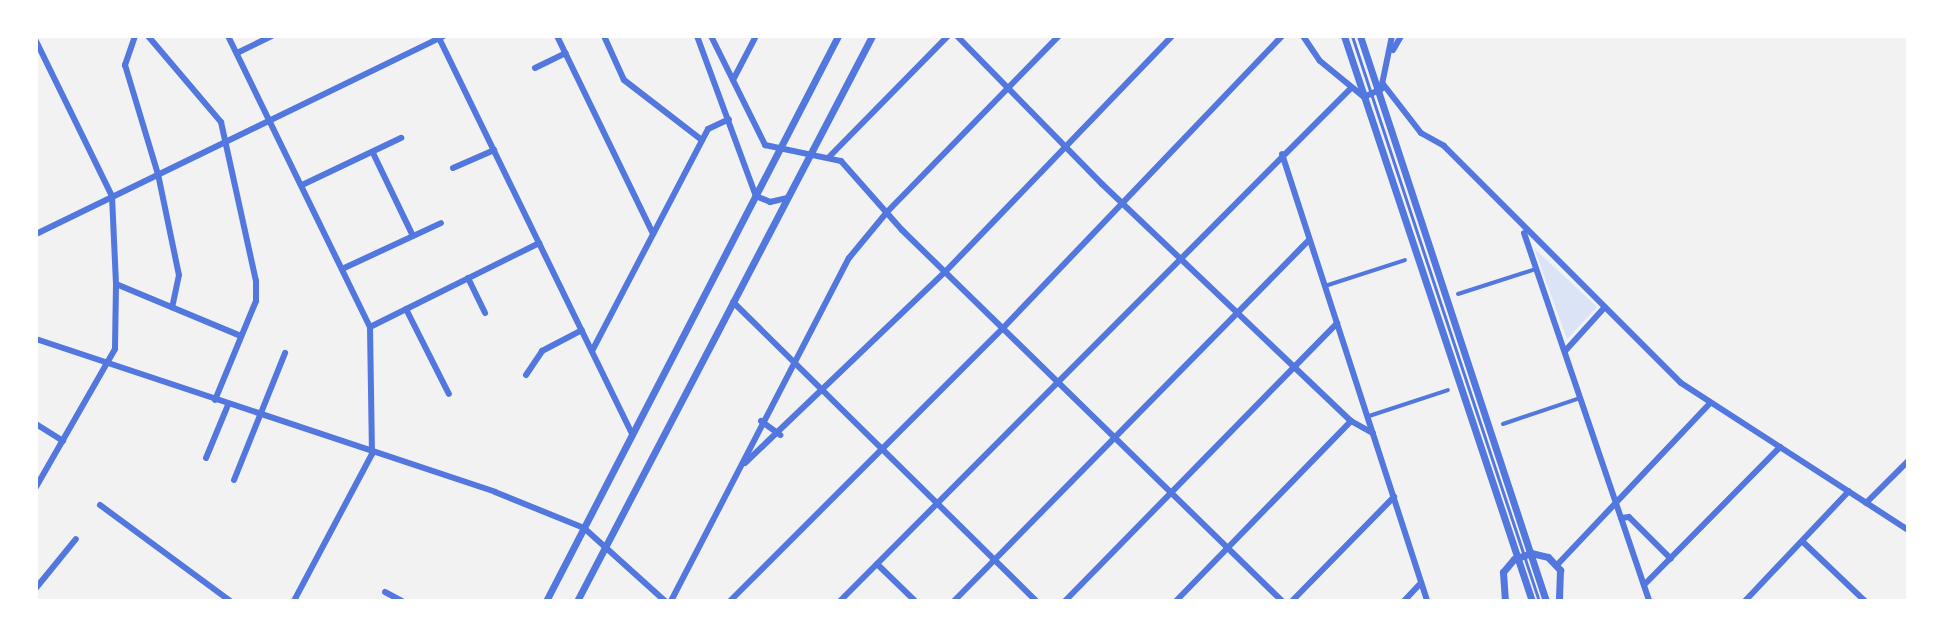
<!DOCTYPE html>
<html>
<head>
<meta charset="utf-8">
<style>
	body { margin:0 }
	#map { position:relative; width:1944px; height:637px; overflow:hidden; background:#f2f2f2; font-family:Roboto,sans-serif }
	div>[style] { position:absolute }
	.green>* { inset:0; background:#dbe4f7 }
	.service>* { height:3px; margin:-1.5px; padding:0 1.5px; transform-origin:1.5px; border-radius:1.5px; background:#5277de }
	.pedestrian>* { height:4px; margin:-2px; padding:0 2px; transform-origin:2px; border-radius:2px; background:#5277de }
	.minor>* { height:6px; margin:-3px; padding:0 3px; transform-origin:3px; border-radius:3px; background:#5277de }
	.tertiary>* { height:7px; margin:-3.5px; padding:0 3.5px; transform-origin:3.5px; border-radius:3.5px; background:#5277de }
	span { translate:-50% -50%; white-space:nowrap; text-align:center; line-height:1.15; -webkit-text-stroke:6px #fff; paint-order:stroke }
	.frame { position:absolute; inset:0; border:38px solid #fff; pointer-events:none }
</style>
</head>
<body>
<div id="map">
	<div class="green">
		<i style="clip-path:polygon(1534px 248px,1597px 307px,1567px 339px)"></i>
	</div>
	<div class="service">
		<i style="left:1352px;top:36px;width:595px;rotate:71.69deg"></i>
	</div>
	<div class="pedestrian">
		<i style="left:1325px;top:286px;width:84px;rotate:-18deg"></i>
		<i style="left:1458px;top:294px;width:82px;rotate:-17.8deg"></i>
		<i style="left:1369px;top:416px;width:83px;rotate:-18.2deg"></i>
		<i style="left:1503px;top:424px;width:81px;rotate:-18.7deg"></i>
	</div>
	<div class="minor">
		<i style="left:135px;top:36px;width:31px;rotate:109deg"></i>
		<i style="left:125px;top:65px;width:114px;rotate:73.2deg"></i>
		<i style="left:158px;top:174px;width:103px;rotate:78.3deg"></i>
		<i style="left:179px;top:275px;width:33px;rotate:102deg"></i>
		<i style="left:148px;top:36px;width:113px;rotate:49.7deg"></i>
		<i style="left:221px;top:122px;width:163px;rotate:77.6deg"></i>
		<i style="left:256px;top:281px;width:20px;rotate:90deg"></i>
		<i style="left:256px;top:301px;width:107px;rotate:112.5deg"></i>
		<i style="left:228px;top:36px;width:324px;rotate:64deg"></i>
		<i style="left:370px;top:327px;width:127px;rotate:89.1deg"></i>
		<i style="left:372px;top:454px;width:166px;rotate:118deg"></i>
		<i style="left:438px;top:36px;width:442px;rotate:64deg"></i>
		<i style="left:557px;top:36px;width:220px;rotate:64.1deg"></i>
		<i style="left:604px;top:36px;width:48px;rotate:65.6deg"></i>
		<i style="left:624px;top:80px;width:98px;rotate:37.6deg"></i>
		<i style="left:697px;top:36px;width:171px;rotate:69.8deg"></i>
		<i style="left:756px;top:196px;width:15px;rotate:23deg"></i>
		<i style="left:770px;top:202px;width:17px;rotate:-13deg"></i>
		<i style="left:711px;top:36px;width:122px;rotate:63.6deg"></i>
		<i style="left:765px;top:145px;width:78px;rotate:11.9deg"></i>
		<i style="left:841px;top:161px;width:92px;rotate:48.5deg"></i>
		<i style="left:902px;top:230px;width:531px;rotate:44.31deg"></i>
		<i style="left:957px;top:36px;width:207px;rotate:45.6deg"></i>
		<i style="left:1102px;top:184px;width:344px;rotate:43.6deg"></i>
		<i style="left:1351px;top:421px;width:25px;rotate:29deg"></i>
		<i style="left:1303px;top:36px;width:30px;rotate:56deg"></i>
		<i style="left:1320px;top:61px;width:57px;rotate:39.3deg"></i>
		<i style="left:1364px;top:97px;width:19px;rotate:-25deg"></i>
		<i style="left:1381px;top:89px;width:54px;rotate:-78.3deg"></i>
		<i style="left:36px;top:41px;width:173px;rotate:63.9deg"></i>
		<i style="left:112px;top:196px;width:88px;rotate:87.4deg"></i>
		<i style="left:116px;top:284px;width:65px;rotate:90.9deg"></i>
		<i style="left:115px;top:349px;width:159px;rotate:119.8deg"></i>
		<i style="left:1393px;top:50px;width:16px;rotate:-60deg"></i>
		<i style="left:237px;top:53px;width:39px;rotate:-26deg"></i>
		<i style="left:535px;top:68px;width:34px;rotate:-26deg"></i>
		<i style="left:733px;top:80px;width:50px;rotate:-62.4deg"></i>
		<i style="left:1383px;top:84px;width:62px;rotate:52.2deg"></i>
		<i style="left:1421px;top:133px;width:26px;rotate:29deg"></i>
		<i style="left:1444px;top:146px;width:335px;rotate:45deg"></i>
		<i style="left:1681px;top:383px;width:270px;rotate:32.9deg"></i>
		<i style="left:373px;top:153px;width:92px;rotate:64.3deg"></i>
		<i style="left:1282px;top:154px;width:470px;rotate:72deg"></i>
		<i style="left:830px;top:156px;width:168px;rotate:-45.5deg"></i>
		<i style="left:453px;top:168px;width:45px;rotate:-23.7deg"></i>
		<i style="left:302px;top:185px;width:110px;rotate:-25.4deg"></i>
		<i style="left:1524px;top:233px;width:389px;rotate:71.2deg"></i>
		<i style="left:36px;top:234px;width:453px;rotate:-25.9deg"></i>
		<i style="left:342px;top:269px;width:109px;rotate:-24.9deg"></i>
		<i style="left:468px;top:278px;width:39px;rotate:64deg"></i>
		<i style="left:116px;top:284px;width:135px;rotate:22.6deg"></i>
		<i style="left:733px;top:302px;width:426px;rotate:44.6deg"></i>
		<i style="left:406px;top:309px;width:95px;rotate:63.2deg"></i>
		<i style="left:370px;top:327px;width:189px;rotate:-26.4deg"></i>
		<i style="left:36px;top:339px;width:484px;rotate:18.4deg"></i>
		<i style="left:495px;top:492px;width:96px;rotate:22deg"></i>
		<i style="left:584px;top:528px;width:109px;rotate:42deg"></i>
		<i style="left:1566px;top:350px;width:57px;rotate:-47.9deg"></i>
		<i style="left:592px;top:351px;width:250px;rotate:-62.4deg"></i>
		<i style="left:708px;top:129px;width:23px;rotate:-25deg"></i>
		<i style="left:526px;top:375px;width:29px;rotate:-56deg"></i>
		<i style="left:542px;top:351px;width:45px;rotate:-27.7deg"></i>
		<i style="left:761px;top:421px;width:24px;rotate:36deg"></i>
		<i style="left:36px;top:424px;width:32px;rotate:32deg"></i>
		<i style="left:206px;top:458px;width:57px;rotate:-67.5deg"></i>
		<i style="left:745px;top:463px;width:277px;rotate:-43.7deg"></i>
		<i style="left:945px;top:272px;width:327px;rotate:-46.1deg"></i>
		<i style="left:234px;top:480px;width:137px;rotate:-68.1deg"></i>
		<i style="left:1866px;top:503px;width:59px;rotate:-45deg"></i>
		<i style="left:100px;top:505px;width:162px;rotate:36.4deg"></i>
		<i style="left:1621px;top:518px;width:8px;rotate:-7deg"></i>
		<i style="left:1629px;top:517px;width:59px;rotate:45deg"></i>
		<i style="left:1803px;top:542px;width:86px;rotate:43.6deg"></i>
		<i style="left:877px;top:564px;width:53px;rotate:44.2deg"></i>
		<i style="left:1557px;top:565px;width:223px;rotate:-46.6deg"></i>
		<i style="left:1644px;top:585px;width:194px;rotate:-45.4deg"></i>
		<i style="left:36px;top:588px;width:63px;rotate:-50.8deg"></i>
		<i style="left:385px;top:592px;width:19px;rotate:28deg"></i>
		<i style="left:671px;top:601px;width:386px;rotate:-62.6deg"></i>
		<i style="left:849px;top:258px;width:60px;rotate:-50.4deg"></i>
		<i style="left:887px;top:212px;width:246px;rotate:-45.7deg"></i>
		<i style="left:730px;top:601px;width:386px;rotate:-45deg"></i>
		<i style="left:1003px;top:328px;width:404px;rotate:-46.3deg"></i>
		<i style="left:840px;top:601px;width:723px;rotate:-45.11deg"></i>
		<i style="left:954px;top:601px;width:506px;rotate:-45.48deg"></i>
		<i style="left:1065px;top:601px;width:389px;rotate:-45.6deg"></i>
		<i style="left:1176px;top:601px;width:251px;rotate:-45.8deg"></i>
		<i style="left:1292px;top:601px;width:146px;rotate:-45.6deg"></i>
		<i style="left:1404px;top:601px;width:25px;rotate:-47deg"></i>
		<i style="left:1745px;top:601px;width:151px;rotate:-46.6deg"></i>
	</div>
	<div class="tertiary">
		<i style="left:1344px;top:36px;width:595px;rotate:71.6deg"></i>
		<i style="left:1360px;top:36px;width:595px;rotate:71.78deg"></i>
		<i style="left:546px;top:601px;width:636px;rotate:-62.67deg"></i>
		<i style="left:577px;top:601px;width:637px;rotate:-62.43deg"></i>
		<i style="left:1505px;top:601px;width:29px;rotate:-94deg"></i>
		<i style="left:1503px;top:572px;width:17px;rotate:-50deg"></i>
		<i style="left:1514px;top:559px;width:18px;rotate:-19deg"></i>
		<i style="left:1531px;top:553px;width:17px;rotate:13deg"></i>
		<i style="left:1548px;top:557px;width:18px;rotate:47deg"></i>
		<i style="left:1560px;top:570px;width:31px;rotate:92deg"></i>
	</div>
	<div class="frame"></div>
</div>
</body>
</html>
